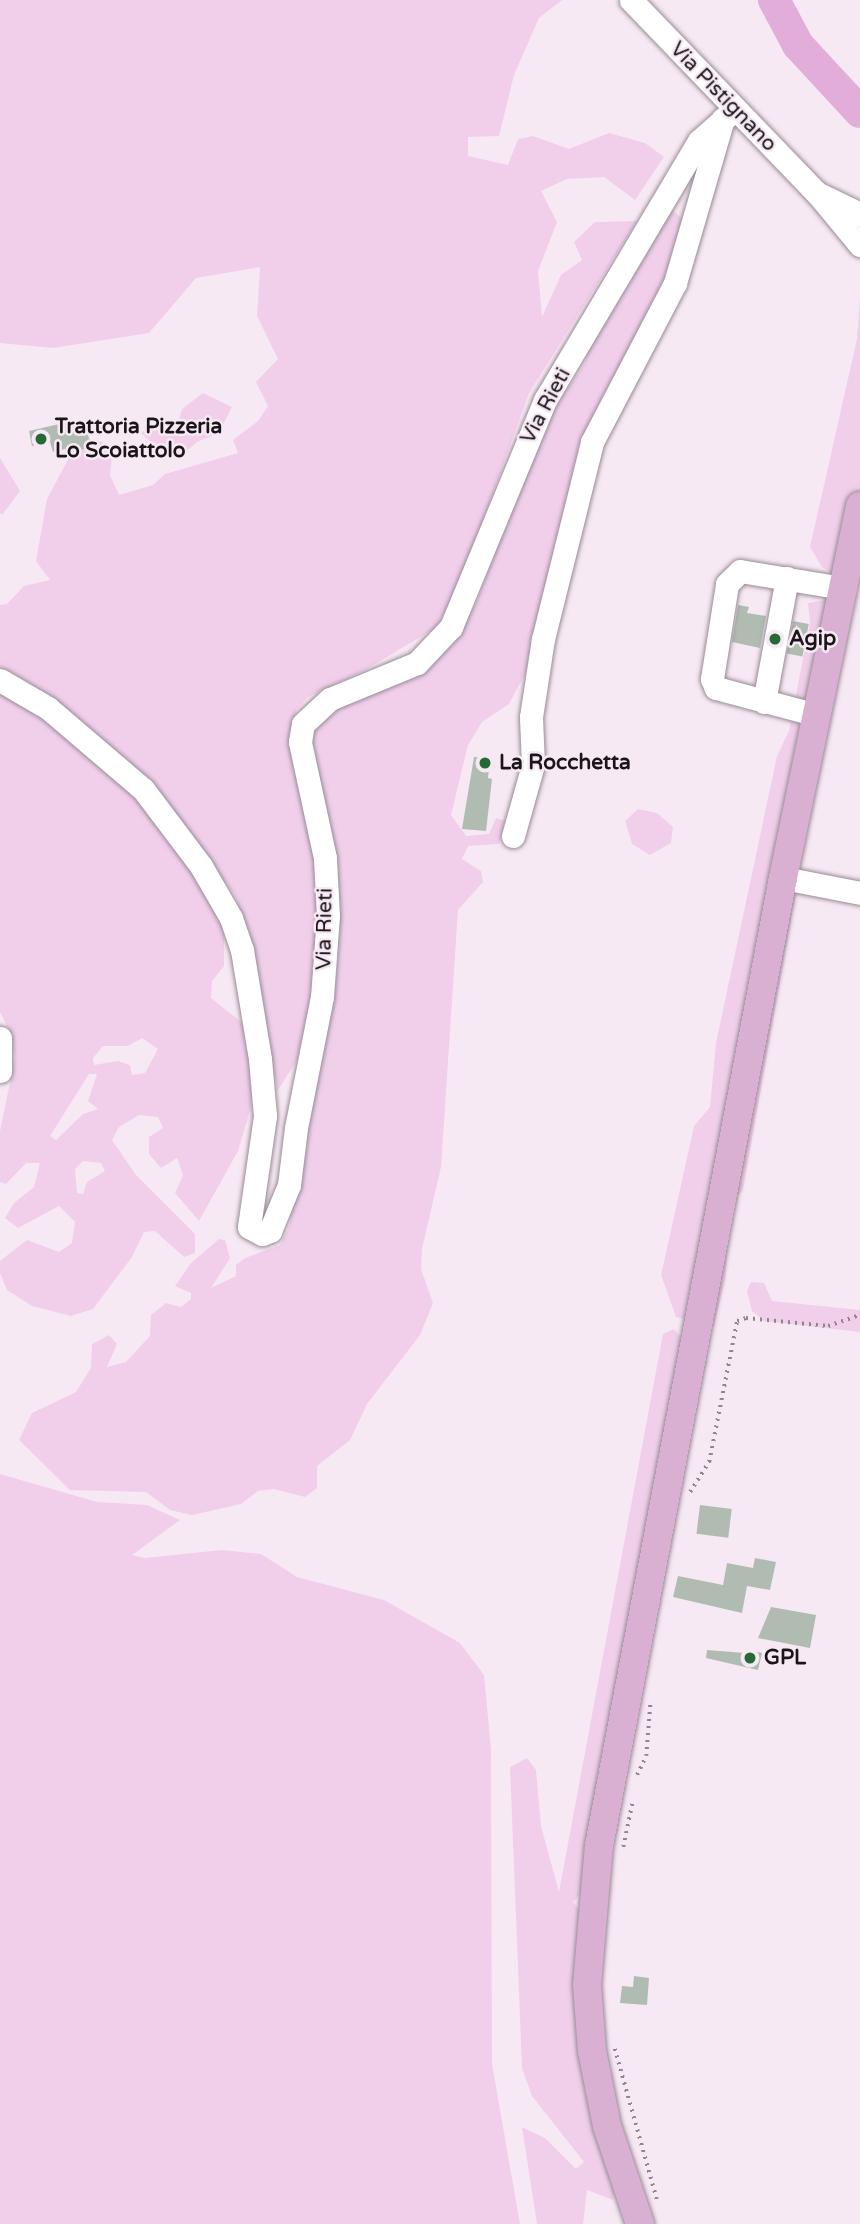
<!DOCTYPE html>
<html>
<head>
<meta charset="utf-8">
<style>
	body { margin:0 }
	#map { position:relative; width:860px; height:2224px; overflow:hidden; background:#f7e9f4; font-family:"Varela Round",sans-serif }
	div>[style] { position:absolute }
	.green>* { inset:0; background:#f1cfeb }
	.river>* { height:32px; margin:-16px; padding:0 16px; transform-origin:16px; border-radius:16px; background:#e2add8 }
	.building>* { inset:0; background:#b0bcb1; transform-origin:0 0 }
	.path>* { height:3.5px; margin-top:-1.75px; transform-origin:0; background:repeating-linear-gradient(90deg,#90868e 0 2px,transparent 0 7px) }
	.roads { filter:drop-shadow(0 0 2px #988b96) drop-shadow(0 0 2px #988b96) }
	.minor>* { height:23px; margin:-11.5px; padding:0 11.5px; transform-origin:11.5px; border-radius:11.5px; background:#fff }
	.major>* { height:28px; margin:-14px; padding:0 14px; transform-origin:14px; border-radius:14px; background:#d9b0d2 }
	.dots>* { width:19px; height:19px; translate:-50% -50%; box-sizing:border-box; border:4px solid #f7e9f4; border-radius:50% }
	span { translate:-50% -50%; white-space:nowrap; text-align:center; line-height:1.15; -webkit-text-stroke:5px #f7e9f4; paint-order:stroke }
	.street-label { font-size:21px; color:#1a1519 }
	.poi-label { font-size:21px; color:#1a1519; font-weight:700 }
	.left { translate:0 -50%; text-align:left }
</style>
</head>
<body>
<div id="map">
	<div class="green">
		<i style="clip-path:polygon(0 0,562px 0,539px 18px,514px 75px,499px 136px,468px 137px,468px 156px,508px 165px,518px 139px,533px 136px,569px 149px,609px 133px,645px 143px,664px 157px,635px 200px,604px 177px,567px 179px,541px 191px,557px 222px,538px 271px,542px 317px,561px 275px,582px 260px,574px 242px,595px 222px,637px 221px,529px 393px,464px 573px,437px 627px,367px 669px,308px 697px,297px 709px,291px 730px,317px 871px,317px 955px,306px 1033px,296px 1062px,278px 1090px,246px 958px,244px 921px,235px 895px,128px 760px,0 672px,0 605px,7px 604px,24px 586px,50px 580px,36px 561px,47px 499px,72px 452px,97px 440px,113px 447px,110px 475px,119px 495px,153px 485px,165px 474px,238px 453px,233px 440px,258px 421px,268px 406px,256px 382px,278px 359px,257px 316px,260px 267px,196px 278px,149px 333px,53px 348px,0 343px)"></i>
		<i style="clip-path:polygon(672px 210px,685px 221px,666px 283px,631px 358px,525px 674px,509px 704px,482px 722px,468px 745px,451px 815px,466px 836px,489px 834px,496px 818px,505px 821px,499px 844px,468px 846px,462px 859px,481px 871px,483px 882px,458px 910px,441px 1167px,422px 1249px,421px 1269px,433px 1303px,420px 1335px,367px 1404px,350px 1440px,317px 1466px,317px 1488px,305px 1497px,274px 1489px,258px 1491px,241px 1504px,192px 1515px,170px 1510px,146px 1492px,70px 1490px,19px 1440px,32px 1413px,76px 1392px,91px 1368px,92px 1344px,109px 1335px,117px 1344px,107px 1367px,126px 1362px,150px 1336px,151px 1315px,166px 1303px,181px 1307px,191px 1299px,191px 1293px,175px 1286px,191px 1263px,219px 1239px,225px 1240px,230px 1258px,211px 1288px,236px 1276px,236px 1265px,245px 1258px,280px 1245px,289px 1227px,303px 1127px,337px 973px,334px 894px,310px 742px,313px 722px,456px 634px,476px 604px,537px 435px,585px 363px,592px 336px,652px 230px)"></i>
		<i style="clip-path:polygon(860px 297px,860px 569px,853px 584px,822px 567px,810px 547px,857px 339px)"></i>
		<i style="clip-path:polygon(203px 393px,232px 407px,219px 433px,197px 442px,178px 458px,165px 456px,141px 433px,159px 420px,179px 420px,182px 409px)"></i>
		<i style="clip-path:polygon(0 458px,20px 491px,2px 515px,0 513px)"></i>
		<i style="clip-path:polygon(827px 600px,851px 620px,805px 842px,743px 1190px,728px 1207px,726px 1277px,714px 1326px,676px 1317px,661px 1275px,694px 1126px,710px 1107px,716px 1043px,777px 756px,789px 731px,810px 623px,808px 603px)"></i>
		<i style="clip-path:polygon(evenodd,0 686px,24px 699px,145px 805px,177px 846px,224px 928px,224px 966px,212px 981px,211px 998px,245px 1025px,251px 1074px,251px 1107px,238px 1151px,199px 1221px,175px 1193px,183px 1175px,177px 1158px,161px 1168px,149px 1154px,149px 1137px,163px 1128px,158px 1117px,139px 1115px,119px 1127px,112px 1140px,136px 1175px,195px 1234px,195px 1253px,184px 1257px,155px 1231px,144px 1232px,132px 1257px,93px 1309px,71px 1316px,32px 1306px,7px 1290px,0 1273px,0 1261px,27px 1240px,59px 1252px,72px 1243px,75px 1222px,59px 1206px,18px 1228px,5px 1218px,14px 1203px,34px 1187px,40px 1163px,26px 1163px,6px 1184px,0 1182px,0 1131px,15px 1058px,12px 1035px,0 1012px,0 686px,142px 1038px,158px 1049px,145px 1073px,132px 1075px,130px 1065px,118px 1061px,94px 1065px,93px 1058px,103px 1046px,128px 1046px,142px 1038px,0 686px,89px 1074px,97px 1074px,88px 1101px,98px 1109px,83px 1114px,56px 1140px,50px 1136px,89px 1074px,0 686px,83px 1161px,101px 1163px,105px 1171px,87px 1182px,83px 1194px,77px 1193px,75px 1169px,83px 1161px)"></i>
		<i style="clip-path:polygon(638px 809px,657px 813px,673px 827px,671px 843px,650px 855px,632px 844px,625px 821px)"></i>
		<i style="clip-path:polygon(751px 1282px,764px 1283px,772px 1301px,860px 1310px,860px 1332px,764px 1321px,752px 1311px,747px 1291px)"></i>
		<i style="clip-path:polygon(674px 1329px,682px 1338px,585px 1889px,573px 1902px,584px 1916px,616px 2182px,613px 2200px,587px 2190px,583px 2224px,537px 2224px,522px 2127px,545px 2138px,576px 2169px,584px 2162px,532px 2096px,522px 2068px,510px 1767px,527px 1758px,536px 1770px,541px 1826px,559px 1892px,663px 1334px)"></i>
		<i style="clip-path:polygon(0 1474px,97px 1502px,147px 1505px,180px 1520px,132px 1555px,145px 1558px,222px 1550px,261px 1554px,297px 1577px,384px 1600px,460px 1643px,484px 1675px,491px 1749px,492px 2064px,520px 2224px,0 2224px)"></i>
	</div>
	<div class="river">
		<i style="left:774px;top:0;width:51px;rotate:61.9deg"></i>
		<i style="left:798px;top:45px;width:91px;rotate:47.2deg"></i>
	</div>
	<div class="building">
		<i style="clip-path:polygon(81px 419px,93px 447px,66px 453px,65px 449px,53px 452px,50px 442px,32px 446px,29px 431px)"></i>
		<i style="clip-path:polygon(738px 605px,749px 607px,747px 613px,766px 616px,760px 648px,732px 642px)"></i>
		<i style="left:793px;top:621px;width:16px;height:33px;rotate:11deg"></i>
		<i style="clip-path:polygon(474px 757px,490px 758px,488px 778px,492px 779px,486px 831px,462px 829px)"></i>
		<i style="left:700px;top:1505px;width:32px;height:29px;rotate:7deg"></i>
		<i style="clip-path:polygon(755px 1558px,776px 1562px,770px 1590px,747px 1586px,742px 1613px,673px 1597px,678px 1576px,723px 1585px,727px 1563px,753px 1568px)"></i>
		<i style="clip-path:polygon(771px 1607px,816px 1615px,810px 1648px,758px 1638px)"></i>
		<i style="clip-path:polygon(746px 1649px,762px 1653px,758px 1670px,706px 1658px,707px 1650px,745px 1653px)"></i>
		<i style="clip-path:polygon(634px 1976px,649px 1978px,647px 2005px,620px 2003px,622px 1986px,633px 1987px)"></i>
	</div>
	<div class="path">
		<i style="left:690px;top:1492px;width:36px;rotate:-58deg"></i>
		<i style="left:709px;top:1462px;width:144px;rotate:-78.8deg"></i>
		<i style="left:737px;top:1321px;width:9px;rotate:-18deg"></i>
		<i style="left:746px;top:1318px;width:82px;rotate:5.6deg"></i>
		<i style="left:828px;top:1326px;width:34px;rotate:-19deg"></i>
		<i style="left:637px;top:1775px;width:21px;rotate:-65deg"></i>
		<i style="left:646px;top:1756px;width:51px;rotate:-85.5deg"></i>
		<i style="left:623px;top:1847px;width:44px;rotate:-78.2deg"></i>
		<i style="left:615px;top:2049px;width:156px;rotate:74.4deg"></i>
	</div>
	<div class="roads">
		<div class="minor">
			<i style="left:631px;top:0;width:267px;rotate:46.1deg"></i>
			<i style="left:816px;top:192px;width:69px;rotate:50.3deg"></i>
			<i style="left:819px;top:194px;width:46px;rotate:26deg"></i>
			<i style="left:0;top:680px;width:56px;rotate:30.3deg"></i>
			<i style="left:48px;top:708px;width:125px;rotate:40.5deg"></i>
			<i style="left:143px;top:789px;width:96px;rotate:53deg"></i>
			<i style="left:201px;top:866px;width:60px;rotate:60deg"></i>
			<i style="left:231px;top:918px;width:34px;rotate:71deg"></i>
			<i style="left:242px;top:950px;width:110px;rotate:80.6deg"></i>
			<i style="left:260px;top:1059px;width:57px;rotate:85deg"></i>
			<i style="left:265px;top:1116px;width:112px;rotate:98.2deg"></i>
			<i style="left:249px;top:1227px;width:15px;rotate:28deg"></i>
			<i style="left:262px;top:1234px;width:9px;rotate:-21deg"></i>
			<i style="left:270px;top:1231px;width:50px;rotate:-67.6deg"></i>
			<i style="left:289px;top:1185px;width:57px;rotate:-83deg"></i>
			<i style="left:296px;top:1128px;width:134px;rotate:-78.8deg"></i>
			<i style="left:322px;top:997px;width:81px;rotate:-85.8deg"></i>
			<i style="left:328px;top:916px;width:58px;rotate:-93deg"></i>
			<i style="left:325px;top:858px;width:119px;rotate:-102.2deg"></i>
			<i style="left:300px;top:742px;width:18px;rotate:-81deg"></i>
			<i style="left:303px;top:724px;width:37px;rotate:-43deg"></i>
			<i style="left:330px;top:699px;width:94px;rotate:-22.5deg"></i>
			<i style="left:417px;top:663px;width:50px;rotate:-46.6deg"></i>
			<i style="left:451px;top:627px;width:246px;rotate:-67.5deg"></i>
			<i style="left:545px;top:400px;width:301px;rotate:-59.3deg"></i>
			<i style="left:699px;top:141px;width:47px;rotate:-41.5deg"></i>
			<i style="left:764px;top:702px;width:126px;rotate:-79.5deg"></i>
			<i style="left:817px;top:715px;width:105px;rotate:-165deg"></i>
			<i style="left:716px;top:688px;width:10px;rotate:-114deg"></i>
			<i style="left:712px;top:679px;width:96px;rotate:-81deg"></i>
			<i style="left:727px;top:584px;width:18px;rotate:-45deg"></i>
			<i style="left:740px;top:571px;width:104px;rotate:9.4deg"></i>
			<i style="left:513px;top:836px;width:74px;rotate:-74.3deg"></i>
			<i style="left:533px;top:765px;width:48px;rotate:-92.4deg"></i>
			<i style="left:531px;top:717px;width:79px;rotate:-81.3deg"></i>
			<i style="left:543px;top:639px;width:203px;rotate:-76deg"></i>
			<i style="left:592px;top:442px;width:179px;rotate:-62.4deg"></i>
			<i style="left:675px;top:283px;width:171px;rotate:-73.7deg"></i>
			<i style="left:783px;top:878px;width:78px;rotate:11deg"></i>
			<i style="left:0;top:1038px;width:33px;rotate:90deg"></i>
		</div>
		<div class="major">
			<i style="left:640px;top:2224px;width:103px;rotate:-108.6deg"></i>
			<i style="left:607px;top:2126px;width:76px;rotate:-101.3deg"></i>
			<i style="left:592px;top:2051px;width:66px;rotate:-94.3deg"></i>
			<i style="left:587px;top:1985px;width:140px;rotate:-85.1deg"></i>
			<i style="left:599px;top:1846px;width:985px;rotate:-79.24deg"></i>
			<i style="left:783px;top:878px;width:380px;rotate:-78.3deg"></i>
		</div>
	</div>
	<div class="dots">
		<i style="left:41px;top:439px;background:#256a36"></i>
		<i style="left:775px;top:639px;background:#256a36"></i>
		<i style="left:485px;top:763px;background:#256a36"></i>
		<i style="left:750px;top:1658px;background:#256a36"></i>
	</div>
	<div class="street-label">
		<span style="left:723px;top:97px;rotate:46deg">Via Pistignano</span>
		<span style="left:546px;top:406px;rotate:-62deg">Via Rieti</span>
		<span style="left:325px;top:929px;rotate:-89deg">Via Rieti</span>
	</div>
	<div class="poi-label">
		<span class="left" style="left:55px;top:439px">Trattoria Pizzeria<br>Lo Scoiattolo</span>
		<span class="left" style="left:789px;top:639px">Agip</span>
		<span class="left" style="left:499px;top:763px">La Rocchetta</span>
		<span class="left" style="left:764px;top:1658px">GPL</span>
	</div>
</div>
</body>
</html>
